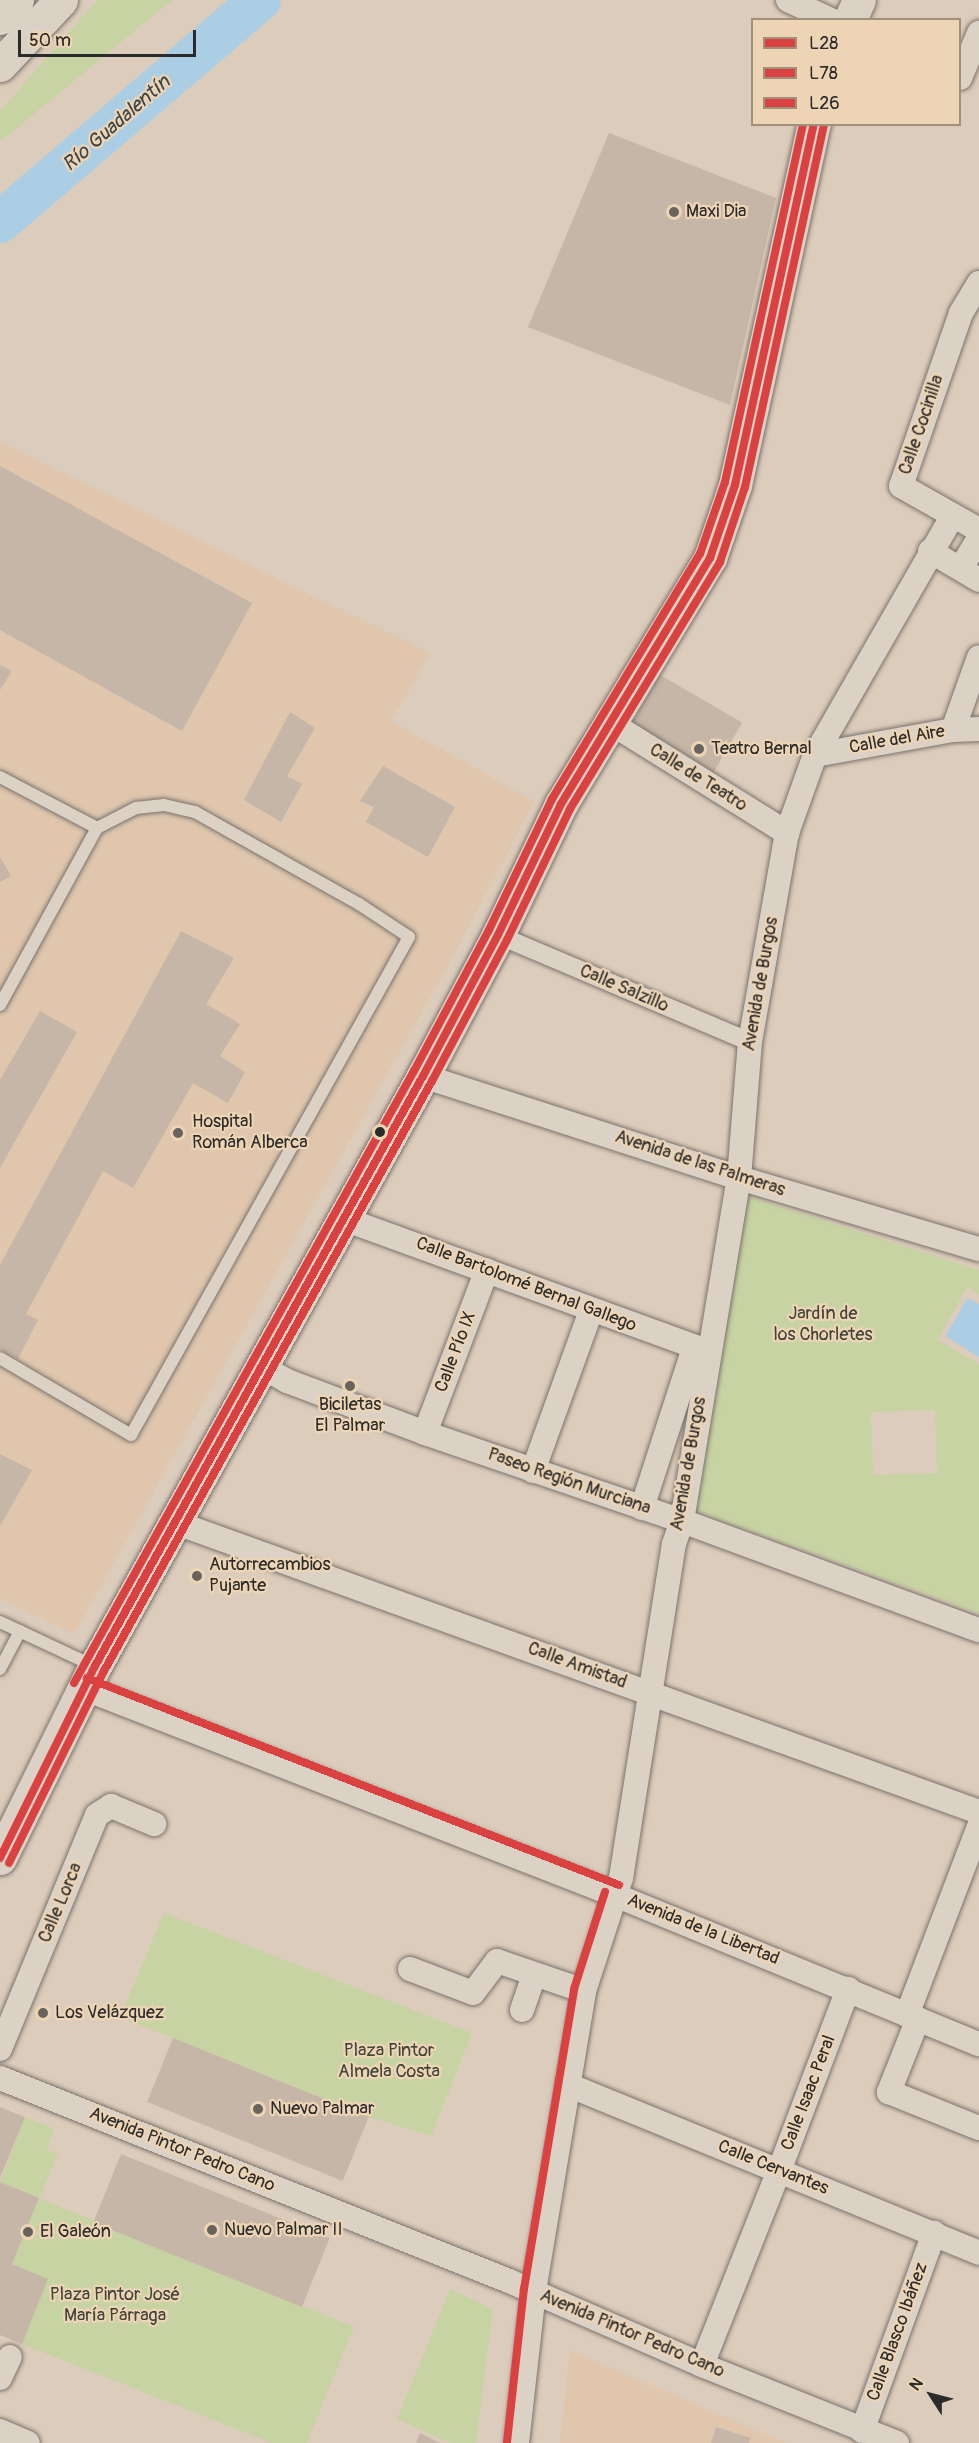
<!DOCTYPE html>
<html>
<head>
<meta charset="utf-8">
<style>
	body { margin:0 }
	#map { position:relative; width:979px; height:2443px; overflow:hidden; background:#dcccbb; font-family:Pangolin,sans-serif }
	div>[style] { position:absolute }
	.built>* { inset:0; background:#dfc6ad }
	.green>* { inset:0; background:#c8d3a4 }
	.water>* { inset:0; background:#abcee4 }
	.river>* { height:42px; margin:-21px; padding:0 21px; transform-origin:21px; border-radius:21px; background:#abcee4 }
	.building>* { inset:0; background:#c5b6a7; transform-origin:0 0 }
	.roads { filter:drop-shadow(0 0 2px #7b736c) drop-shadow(0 0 2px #7b736c) }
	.service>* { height:12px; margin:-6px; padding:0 6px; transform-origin:6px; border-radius:6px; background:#dbd1c5 }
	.pedestrian>* { height:18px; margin:-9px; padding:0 9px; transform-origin:9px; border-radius:9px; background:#dbd1c5 }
	.minor>* { height:24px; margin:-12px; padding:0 12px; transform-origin:12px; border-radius:12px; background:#dbd1c5 }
	.primary>* { height:33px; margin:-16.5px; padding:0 16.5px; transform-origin:16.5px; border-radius:16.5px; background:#dbd1c5 }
	.motorway>* { height:33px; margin:-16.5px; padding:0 16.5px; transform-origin:16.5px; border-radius:16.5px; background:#dbd1c5 }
	.bus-1>* { height:8px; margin:-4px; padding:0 4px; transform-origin:4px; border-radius:4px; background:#da4241 }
	.bus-2>* { height:8px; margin:-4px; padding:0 4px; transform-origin:4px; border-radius:4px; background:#da4241 }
	.bus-3>* { height:8px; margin:-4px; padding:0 4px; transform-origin:4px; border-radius:4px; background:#da4241 }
	.dots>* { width:16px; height:16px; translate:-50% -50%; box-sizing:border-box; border:3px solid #edd4b5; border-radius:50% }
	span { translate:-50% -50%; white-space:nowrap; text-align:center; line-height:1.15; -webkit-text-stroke:4.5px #edd4b5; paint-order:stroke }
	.poi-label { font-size:18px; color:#2b2b2b }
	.left { translate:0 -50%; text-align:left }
	.street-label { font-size:18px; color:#2b2b2b }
	.park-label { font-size:18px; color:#40453a }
	.water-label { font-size:20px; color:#3b4449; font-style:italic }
	.legend { position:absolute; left:751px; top:18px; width:210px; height:108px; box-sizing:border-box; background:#edd4b5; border:2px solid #9f907e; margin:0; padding:8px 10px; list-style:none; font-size:18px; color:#2b2b2b }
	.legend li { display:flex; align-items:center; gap:12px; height:30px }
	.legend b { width:30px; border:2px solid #9f907e }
	.north { position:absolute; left:901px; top:2365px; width:60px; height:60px; -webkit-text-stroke:4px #edd4b5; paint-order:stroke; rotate:306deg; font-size:16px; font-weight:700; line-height:24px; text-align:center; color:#2b2b2b }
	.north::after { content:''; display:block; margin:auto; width:21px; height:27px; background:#2b2b2b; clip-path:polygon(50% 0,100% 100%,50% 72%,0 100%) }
	.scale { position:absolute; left:18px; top:30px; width:178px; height:27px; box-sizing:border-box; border:3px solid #2b2b2b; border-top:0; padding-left:8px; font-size:18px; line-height:21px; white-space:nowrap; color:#2b2b2b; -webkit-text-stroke:4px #edd4b5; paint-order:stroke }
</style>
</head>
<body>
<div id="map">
	<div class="built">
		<i style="clip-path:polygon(0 442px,430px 653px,391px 721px,534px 801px,457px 949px,74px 1634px,0 1598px)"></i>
		<i style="clip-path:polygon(570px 2350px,786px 2443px,560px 2443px)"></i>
	</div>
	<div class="green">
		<i style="clip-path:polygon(97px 0,172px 0,0 142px,0 111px)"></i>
		<i style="clip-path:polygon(evenodd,744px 1195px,979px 1270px,979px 1294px,967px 1287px,937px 1340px,979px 1364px,979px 1613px,692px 1510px,744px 1195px,935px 1410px,937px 1473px,873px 1475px,871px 1412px,935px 1410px)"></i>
		<i style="clip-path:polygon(164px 1913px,472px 2033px,431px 2136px,369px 2117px,120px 2017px)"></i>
		<i style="clip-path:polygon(25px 2117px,55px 2129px,46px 2149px,58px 2154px,39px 2198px,354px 2327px,307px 2443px,271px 2443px,22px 2344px,48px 2279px,12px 2264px,39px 2198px,0 2182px)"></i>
		<i style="clip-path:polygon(450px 2289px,493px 2309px,476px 2443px,450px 2443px,397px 2419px)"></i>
	</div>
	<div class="water">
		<i style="clip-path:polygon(968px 1298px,979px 1304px,979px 1357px,945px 1336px)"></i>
	</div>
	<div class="river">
		<i style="left:0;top:222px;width:342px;rotate:-40.5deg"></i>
	</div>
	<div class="building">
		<i style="clip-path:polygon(609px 133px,776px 198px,730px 405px,528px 327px)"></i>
		<i style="clip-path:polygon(0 466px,252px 603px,182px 731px,0 630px)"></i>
		<i style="clip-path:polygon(0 665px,12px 671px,0 690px)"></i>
		<i style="left:660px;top:675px;width:95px;height:58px;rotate:30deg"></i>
		<i style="clip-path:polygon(290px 712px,315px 728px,287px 776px,302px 784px,281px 822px,244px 800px)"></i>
		<i style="clip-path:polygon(383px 766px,455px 807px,428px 857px,366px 822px,374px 807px,360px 801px)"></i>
		<i style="clip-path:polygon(0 857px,11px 876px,0 882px)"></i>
		<i style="clip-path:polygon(181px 931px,234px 958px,206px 1004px,240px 1024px,220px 1056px,245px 1072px,228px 1103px,193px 1083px,133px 1188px,103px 1171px,26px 1314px,38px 1320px,18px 1359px,0 1349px,0 1265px)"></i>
		<i style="clip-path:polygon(40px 1011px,77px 1032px,0 1168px,0 1080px)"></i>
		<i style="clip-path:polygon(0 1454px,32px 1470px,0 1526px)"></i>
		<i style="left:173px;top:2038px;width:211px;height:69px;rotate:22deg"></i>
		<i style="clip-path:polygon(0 2107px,25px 2117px,0 2178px)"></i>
		<i style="left:121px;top:2154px;width:225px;height:74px;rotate:22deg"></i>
		<i style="clip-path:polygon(0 2182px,39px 2198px,12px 2264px,48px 2279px,22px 2344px,0 2335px)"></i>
		<i style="clip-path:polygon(716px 2427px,751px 2438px,749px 2443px,711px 2443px)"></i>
		<i style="clip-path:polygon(420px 2433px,440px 2443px,416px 2443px)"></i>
	</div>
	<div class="roads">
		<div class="service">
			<i style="left:0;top:777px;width:110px;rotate:27.7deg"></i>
			<i style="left:0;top:1005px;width:202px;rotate:-61.3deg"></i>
			<i style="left:97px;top:828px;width:44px;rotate:-27.1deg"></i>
			<i style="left:136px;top:808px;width:28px;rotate:-6deg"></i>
			<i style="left:164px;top:805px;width:32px;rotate:13deg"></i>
			<i style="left:195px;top:812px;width:188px;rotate:29.3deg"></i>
			<i style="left:359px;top:904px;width:60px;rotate:33.4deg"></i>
			<i style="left:409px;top:937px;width:570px;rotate:119.17deg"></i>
			<i style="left:131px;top:1435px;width:152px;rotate:-149.6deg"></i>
			<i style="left:0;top:1622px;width:104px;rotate:25.1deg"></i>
			<i style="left:0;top:1669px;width:43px;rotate:-62.2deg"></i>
		</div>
		<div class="pedestrian">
			<i style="left:498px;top:935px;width:274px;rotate:23deg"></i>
		</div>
		<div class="minor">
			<i style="left:788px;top:0;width:47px;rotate:24.9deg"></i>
			<i style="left:960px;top:78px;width:49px;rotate:-67.1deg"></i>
			<i style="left:979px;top:283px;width:35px;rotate:121deg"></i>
			<i style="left:961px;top:313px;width:183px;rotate:109.1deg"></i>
			<i style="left:901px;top:486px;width:90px;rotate:29.4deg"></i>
			<i style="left:930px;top:551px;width:57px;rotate:30.6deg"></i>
			<i style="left:961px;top:568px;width:35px;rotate:-59deg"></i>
			<i style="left:609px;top:722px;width:210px;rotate:31.9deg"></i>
			<i style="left:953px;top:730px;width:77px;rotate:-70.4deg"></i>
			<i style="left:815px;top:755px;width:140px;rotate:-10.3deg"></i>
			<i style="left:953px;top:730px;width:26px;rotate:-2deg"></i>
			<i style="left:423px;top:1076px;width:332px;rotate:17.9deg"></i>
			<i style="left:739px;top:1178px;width:250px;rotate:16.5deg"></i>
			<i style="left:344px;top:1219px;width:388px;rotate:20deg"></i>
			<i style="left:262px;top:1367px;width:29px;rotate:29deg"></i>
			<i style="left:287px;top:1381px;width:147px;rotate:20.6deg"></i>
			<i style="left:425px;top:1433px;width:272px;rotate:18.9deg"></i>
			<i style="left:682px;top:1521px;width:316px;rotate:20.2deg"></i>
			<i style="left:425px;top:1433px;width:174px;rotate:-69.2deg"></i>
			<i style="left:533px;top:1471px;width:170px;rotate:-70.1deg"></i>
			<i style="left:642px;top:1508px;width:168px;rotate:-72deg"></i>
			<i style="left:174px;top:1522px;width:856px;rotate:19.81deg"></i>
			<i style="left:83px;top:1688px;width:571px;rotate:21.26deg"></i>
			<i style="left:615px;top:1895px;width:393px;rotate:22.3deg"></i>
			<i style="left:410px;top:1969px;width:67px;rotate:20.9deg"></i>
			<i style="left:473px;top:1993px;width:40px;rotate:-53deg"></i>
			<i style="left:497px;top:1961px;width:92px;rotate:19deg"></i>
			<i style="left:522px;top:2010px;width:37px;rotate:-71deg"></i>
			<i style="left:907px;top:2015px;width:202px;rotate:-69.1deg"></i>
			<i style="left:918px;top:2019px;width:79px;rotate:111.7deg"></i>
			<i style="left:889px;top:2092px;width:97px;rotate:21.8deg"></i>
			<i style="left:0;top:2049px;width:253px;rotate:-67.5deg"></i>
			<i style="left:97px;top:1815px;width:17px;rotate:-33deg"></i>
			<i style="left:111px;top:1806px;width:47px;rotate:22.7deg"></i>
			<i style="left:0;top:2078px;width:548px;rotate:21.74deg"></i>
			<i style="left:509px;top:2281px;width:210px;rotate:23.5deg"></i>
			<i style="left:702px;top:2365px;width:210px;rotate:21.8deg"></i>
			<i style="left:568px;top:2085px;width:444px;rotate:22.2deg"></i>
			<i style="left:702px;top:2365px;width:209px;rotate:-68.4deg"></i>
			<i style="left:779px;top:2171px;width:195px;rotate:-69.2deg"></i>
			<i style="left:0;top:2378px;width:23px;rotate:-65deg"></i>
			<i style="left:0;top:2431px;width:30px;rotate:23deg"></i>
			<i style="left:862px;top:2431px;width:211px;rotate:-70deg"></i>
			<i style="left:517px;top:2443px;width:153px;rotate:-83.6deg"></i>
			<i style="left:534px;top:2291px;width:304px;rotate:-80.5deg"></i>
			<i style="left:584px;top:1991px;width:119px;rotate:-71.9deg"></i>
			<i style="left:621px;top:1878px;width:338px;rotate:-81deg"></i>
			<i style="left:674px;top:1544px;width:24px;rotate:-71deg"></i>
			<i style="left:682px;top:1521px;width:348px;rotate:-80.6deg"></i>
			<i style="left:739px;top:1178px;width:136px;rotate:-85.4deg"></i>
			<i style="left:750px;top:1042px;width:212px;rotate:-80deg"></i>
			<i style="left:787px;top:833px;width:83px;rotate:-70.3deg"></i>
			<i style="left:815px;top:755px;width:275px;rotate:-60.1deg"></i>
		</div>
		<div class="primary">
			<i style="left:850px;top:20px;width:22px;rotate:-66deg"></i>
			<i style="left:0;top:1858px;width:214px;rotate:-63.7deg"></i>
			<i style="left:95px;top:1666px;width:675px;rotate:-60.93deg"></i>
			<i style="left:423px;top:1076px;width:160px;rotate:-62deg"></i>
			<i style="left:498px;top:935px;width:145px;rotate:-64.3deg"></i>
			<i style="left:561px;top:804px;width:288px;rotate:-58.8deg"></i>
			<i style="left:710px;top:558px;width:77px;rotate:-71.1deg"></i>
			<i style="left:735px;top:485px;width:370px;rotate:-77.7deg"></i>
		</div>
		<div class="motorway">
			<i style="left:0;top:18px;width:25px;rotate:-47deg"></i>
			<i style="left:0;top:65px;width:89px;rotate:-46.8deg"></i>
		</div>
	</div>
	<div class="bus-1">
		<i style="left:0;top:1858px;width:214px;rotate:-63.7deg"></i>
		<i style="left:95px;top:1666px;width:675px;rotate:-60.93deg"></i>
		<i style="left:423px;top:1076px;width:160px;rotate:-62deg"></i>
		<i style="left:498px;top:935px;width:145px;rotate:-64.3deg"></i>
		<i style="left:561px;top:804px;width:288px;rotate:-58.8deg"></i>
		<i style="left:710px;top:558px;width:77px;rotate:-71.1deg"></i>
		<i style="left:735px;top:485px;width:370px;rotate:-77.7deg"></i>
	</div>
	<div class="bus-2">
		<i style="left:9px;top:1863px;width:214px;rotate:-63.7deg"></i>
		<i style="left:104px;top:1671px;width:675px;rotate:-60.93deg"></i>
		<i style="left:432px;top:1081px;width:160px;rotate:-62deg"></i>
		<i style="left:507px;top:940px;width:145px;rotate:-64.3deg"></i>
		<i style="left:570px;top:809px;width:289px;rotate:-58.7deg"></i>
		<i style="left:720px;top:562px;width:79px;rotate:-71.6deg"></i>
		<i style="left:745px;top:487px;width:370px;rotate:-77.7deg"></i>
	</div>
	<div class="bus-3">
		<i style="left:87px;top:1678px;width:571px;rotate:21.26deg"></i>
		<i style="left:74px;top:1683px;width:700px;rotate:-60.95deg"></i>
		<i style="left:414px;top:1071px;width:160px;rotate:-62deg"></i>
		<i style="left:489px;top:930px;width:145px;rotate:-64.3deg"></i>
		<i style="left:552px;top:799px;width:286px;rotate:-58.9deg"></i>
		<i style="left:700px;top:554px;width:76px;rotate:-70.9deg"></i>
		<i style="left:725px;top:482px;width:366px;rotate:-77.7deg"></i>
		<i style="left:507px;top:2442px;width:154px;rotate:-83.7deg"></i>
		<i style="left:524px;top:2289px;width:304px;rotate:-80.5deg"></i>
		<i style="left:574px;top:1989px;width:102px;rotate:-72.3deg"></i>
	</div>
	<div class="dots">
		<i style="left:674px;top:212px;background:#69635d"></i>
		<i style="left:699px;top:749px;background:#69635d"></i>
		<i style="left:380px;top:1132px;background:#2b2b2b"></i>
		<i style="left:178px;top:1133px;background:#69635d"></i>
		<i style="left:350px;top:1386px;background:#69635d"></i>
		<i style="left:197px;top:1576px;background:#69635d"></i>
		<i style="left:43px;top:2013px;background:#69635d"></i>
		<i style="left:258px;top:2109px;background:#69635d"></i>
		<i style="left:212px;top:2230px;background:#69635d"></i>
		<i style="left:28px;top:2232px;background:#69635d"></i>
	</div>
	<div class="poi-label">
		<span class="left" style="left:686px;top:212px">Maxi Dia</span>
		<span class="left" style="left:711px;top:749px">Teatro Bernal</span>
		<span class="left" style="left:192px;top:1133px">Hospital<br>Román Alberca</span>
		<span style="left:350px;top:1416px">Biciletas<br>El Palmar</span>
		<span class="left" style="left:209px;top:1576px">Autorrecambios<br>Pujante</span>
		<span class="left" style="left:55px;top:2013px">Los Velázquez</span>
		<span class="left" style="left:270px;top:2109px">Nuevo Palmar</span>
		<span class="left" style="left:224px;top:2230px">Nuevo Palmar II</span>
		<span class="left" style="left:40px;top:2232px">El Galeón</span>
	</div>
	<div class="street-label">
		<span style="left:922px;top:425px;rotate:-71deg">Calle Cocinilla</span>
		<span style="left:897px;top:740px;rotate:-10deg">Calle del Aire</span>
		<span style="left:698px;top:778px;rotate:32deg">Calle de Teatro</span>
		<span style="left:761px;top:984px;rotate:-80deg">Avenida de Burgos</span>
		<span style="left:624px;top:989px;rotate:23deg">Calle Salzillo</span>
		<span style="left:700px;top:1164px;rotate:18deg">Avenida de las Palmeras</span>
		<span style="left:526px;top:1285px;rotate:21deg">Calle Bartolomé Bernal Gallego</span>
		<span style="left:456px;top:1352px;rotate:-69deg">Calle Pío IX</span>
		<span style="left:689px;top:1464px;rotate:-80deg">Avenida de Burgos</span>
		<span style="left:569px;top:1482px;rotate:19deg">Paseo Región Murciana</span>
		<span style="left:577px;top:1666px;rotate:20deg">Calle Amistad</span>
		<span style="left:61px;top:1903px;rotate:-67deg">Calle Lorca</span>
		<span style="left:703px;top:1930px;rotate:22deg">Avenida de la Libertad</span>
		<span style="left:809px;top:2093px;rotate:-69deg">Calle Isaac Peral</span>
		<span style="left:182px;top:2150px;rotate:22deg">Avenida Pintor Pedro Cano</span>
		<span style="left:773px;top:2168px;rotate:22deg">Calle Cervantes</span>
		<span style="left:898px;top:2332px;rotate:-70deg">Calle Blasco Ibáñez</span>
		<span style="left:632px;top:2334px;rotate:23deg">Avenida Pintor Pedro Cano</span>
	</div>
	<div class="park-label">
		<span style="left:823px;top:1325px">Jardín de<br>los Chorletes</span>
		<span style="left:389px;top:2062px">Plaza Pintor<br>Almela Costa</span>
		<span style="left:115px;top:2306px">Plaza Pintor José<br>María Párraga</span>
	</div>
	<div class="water-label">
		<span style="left:116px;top:123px;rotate:-41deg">Río Guadalentín</span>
	</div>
	<ul class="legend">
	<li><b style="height:8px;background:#da4241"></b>L28</li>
	<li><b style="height:8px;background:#da4241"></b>L78</li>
	<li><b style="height:8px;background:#da4241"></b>L26</li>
	</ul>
	<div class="north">N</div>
	<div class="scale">50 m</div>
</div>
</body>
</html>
